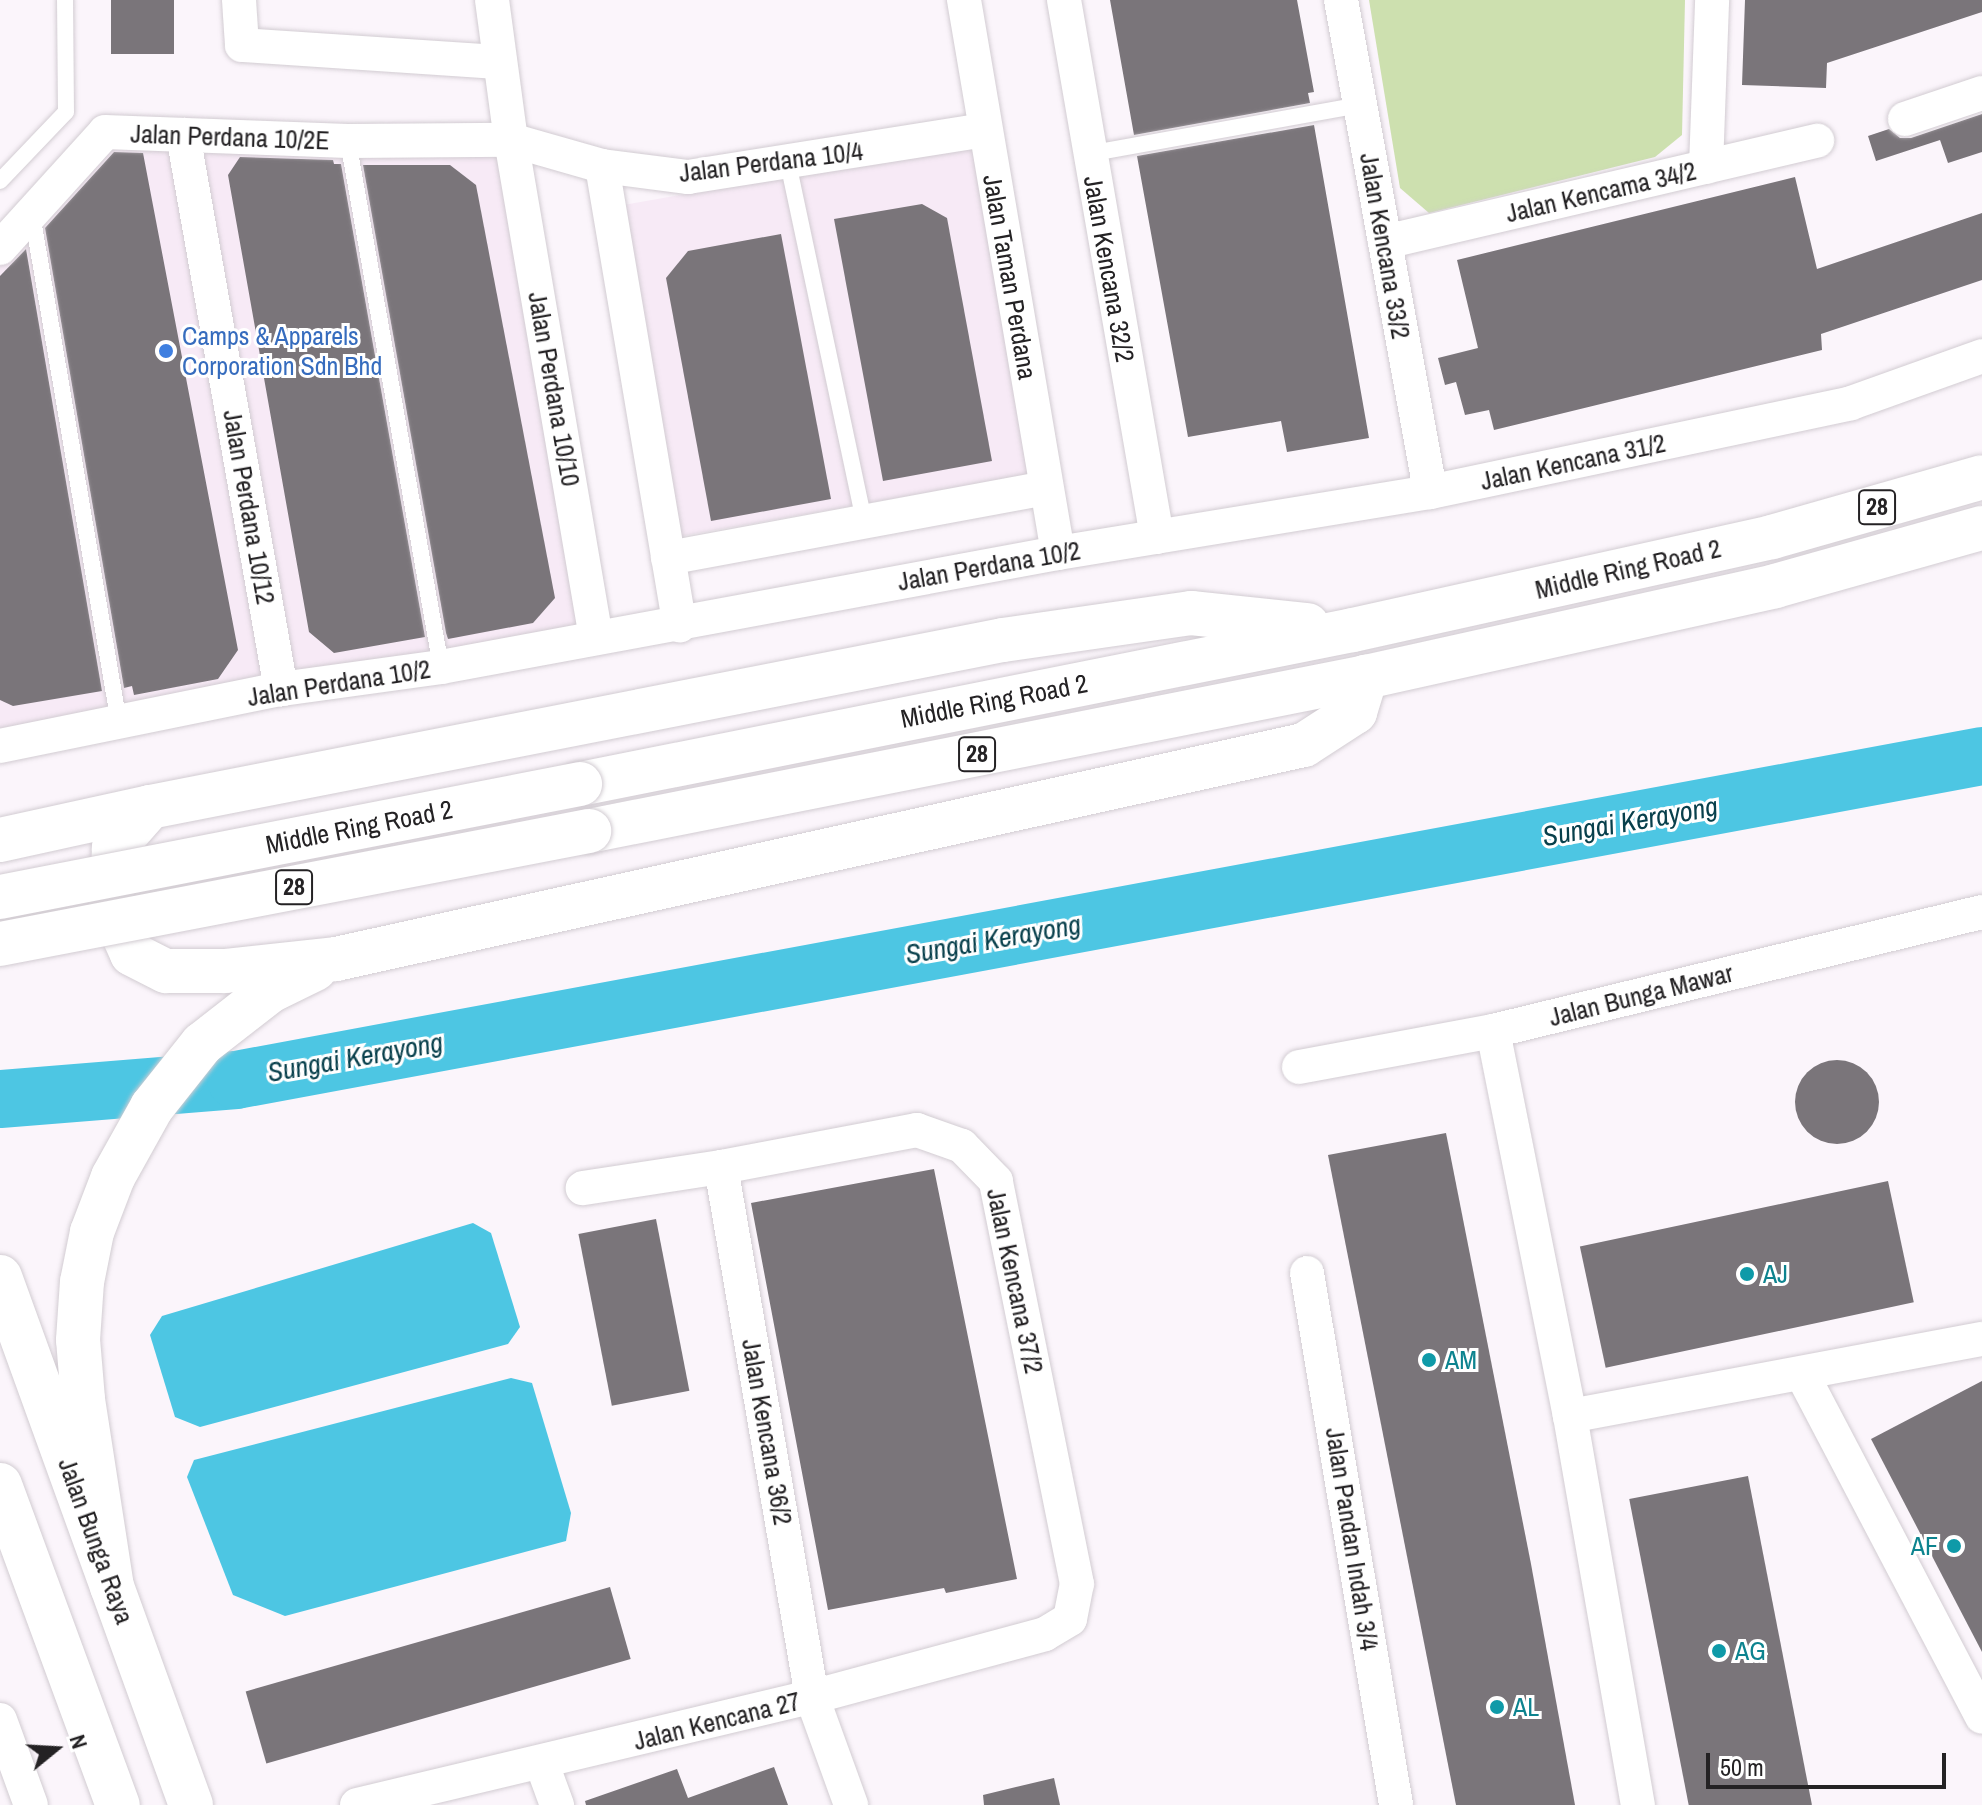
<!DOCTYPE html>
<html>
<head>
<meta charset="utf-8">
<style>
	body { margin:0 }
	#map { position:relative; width:1982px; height:1805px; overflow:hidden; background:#fbf5fb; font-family:"Archivo Narrow",sans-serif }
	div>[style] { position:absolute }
	.built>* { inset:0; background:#f7eaf6; transform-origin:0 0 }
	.green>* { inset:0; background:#cde0af }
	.water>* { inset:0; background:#4dc6e3 }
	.river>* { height:58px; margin:-29px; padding:0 29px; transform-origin:29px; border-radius:29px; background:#4dc6e3 }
	.building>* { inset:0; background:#7a757a; transform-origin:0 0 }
	.round { border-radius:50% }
	.roads { filter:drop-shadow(0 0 2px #d2ccd2) drop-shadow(0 0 2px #d2ccd2) }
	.lane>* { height:16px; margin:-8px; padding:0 8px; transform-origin:8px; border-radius:8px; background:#fff }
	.street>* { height:34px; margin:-17px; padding:0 17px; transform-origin:17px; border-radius:17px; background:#fff }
	.secondary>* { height:44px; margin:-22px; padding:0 22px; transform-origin:22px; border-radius:22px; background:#fff }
	.highway>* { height:44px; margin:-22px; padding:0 22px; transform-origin:22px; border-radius:22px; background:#fff }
	.bridges { filter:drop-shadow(0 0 2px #d2ccd2) drop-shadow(0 0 2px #d2ccd2) }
	.highway-bridge>* { height:44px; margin:-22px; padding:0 22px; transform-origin:22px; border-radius:22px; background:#fff }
	.dots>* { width:22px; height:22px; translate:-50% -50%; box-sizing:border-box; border:4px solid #fff; border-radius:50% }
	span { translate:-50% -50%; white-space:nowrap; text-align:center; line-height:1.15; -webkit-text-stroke:6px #fff; paint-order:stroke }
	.shield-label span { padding:2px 6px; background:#fff; border:2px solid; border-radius:6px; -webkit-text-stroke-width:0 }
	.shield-label { font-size:24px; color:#242224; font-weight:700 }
	.street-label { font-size:26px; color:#242224 }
	.shop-label { font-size:26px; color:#366cbe }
	.left { translate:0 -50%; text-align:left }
	.culture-label { font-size:26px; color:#0d838f }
	.right { translate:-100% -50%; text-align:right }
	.water-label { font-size:28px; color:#08404c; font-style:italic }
	.north { position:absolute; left:16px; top:1709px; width:80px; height:80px; -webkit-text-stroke:6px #fff; paint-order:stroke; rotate:72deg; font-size:22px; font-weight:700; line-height:32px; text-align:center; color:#242224 }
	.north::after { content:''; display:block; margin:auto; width:28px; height:36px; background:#242224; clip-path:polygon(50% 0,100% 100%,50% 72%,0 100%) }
	.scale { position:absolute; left:1706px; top:1753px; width:240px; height:36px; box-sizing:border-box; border:4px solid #242224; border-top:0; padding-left:10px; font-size:24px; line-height:28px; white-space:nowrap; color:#242224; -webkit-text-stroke:6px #fff; paint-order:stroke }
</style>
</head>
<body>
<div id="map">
	<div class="built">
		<i style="clip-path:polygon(111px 141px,503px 153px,580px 629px,0 733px,0 265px)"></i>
		<i style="left:975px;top:143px;width:336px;height:360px;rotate:80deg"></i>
	</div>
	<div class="green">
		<i style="clip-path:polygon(1369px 0,1685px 0,1682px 135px,1655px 157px,1429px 213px,1400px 188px)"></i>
	</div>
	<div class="water">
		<i style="clip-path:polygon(473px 1223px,491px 1233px,520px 1327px,508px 1344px,200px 1427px,175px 1417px,150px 1335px,162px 1316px)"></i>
		<i style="clip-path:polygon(511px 1378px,532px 1383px,571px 1513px,566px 1541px,285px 1616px,233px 1595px,187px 1477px,194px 1460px)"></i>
	</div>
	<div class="river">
		<i style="left:0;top:1099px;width:237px;rotate:-4.6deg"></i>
		<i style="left:236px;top:1080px;width:1776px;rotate:-10.51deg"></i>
	</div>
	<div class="building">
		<i style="left:111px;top:0;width:63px;height:54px"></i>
		<i style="clip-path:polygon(1110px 0,1297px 0,1314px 92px,1308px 93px,1310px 103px,1134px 135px)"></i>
		<i style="clip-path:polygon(1745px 0,1982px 0,1982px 12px,1827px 63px,1826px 88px,1742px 85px)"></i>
		<i style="clip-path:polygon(1982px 114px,1982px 152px,1948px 163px,1940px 140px,1876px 161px,1868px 136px,1889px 129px,1900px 138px,1911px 138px)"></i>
		<i style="clip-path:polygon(1314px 125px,1369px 438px,1287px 452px,1281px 421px,1188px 437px,1137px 156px)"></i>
		<i style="clip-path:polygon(114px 152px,143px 153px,238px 650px,218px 679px,134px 695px,132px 686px,124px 688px,45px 228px)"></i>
		<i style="clip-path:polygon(240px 157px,333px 160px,334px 164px,341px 164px,425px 637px,334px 653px,309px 632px,228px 175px)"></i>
		<i style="clip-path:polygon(363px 165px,450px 165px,476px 185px,555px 598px,533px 623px,448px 639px,446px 633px)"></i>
		<i style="clip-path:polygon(1795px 177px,1817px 269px,1982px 213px,1982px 280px,1821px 334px,1822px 350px,1494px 430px,1489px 410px,1465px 415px,1456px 382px,1445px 385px,1438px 358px,1478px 348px,1457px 260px)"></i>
		<i style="clip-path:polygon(922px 204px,947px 218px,992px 461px,883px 481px,834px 219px)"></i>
		<i style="clip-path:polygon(781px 234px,831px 499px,711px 521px,666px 278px,688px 251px)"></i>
		<i style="clip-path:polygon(26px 249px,102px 691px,13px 706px,0 700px,0 276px)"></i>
		<i class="round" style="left:1795px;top:1060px;width:84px;height:84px"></i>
		<i style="clip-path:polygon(1446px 1133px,1531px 1564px,1575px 1805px,1456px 1805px,1328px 1155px)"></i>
		<i style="clip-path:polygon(934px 1169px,1017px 1579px,946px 1593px,944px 1588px,828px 1610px,751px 1203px)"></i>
		<i style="left:1888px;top:1181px;width:124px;height:315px;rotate:78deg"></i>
		<i style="left:656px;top:1219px;width:175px;height:79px;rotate:79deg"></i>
		<i style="clip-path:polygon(1982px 1381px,1982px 1652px,1871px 1439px)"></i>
		<i style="left:1748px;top:1476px;width:335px;height:121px;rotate:79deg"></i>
		<i style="left:610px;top:1587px;width:75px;height:379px;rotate:74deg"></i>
		<i style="clip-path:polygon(774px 1767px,788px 1805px,586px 1805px,585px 1801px,677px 1769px,688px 1798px)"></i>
		<i style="clip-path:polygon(1054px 1778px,1060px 1805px,984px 1805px,983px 1795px)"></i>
	</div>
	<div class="roads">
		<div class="lane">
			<i style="left:348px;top:141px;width:534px;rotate:79.97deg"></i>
			<i style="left:1088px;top:154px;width:276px;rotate:-10.2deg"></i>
			<i style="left:788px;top:163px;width:366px;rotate:78deg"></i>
			<i style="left:0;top:181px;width:95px;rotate:-46.3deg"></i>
			<i style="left:66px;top:112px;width:112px;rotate:-90.5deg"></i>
			<i style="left:32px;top:214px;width:516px;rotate:80.3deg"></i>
		</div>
		<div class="street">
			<i style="left:239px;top:0;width:45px;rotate:86.2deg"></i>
			<i style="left:242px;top:45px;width:258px;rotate:3.8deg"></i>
			<i style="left:492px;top:0;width:141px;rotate:82.3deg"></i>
			<i style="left:511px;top:140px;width:505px;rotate:80.31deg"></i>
			<i style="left:964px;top:0;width:561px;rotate:80.35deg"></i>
			<i style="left:1064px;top:0;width:545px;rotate:80.17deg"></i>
			<i style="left:1341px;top:0;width:500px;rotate:79.7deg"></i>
			<i style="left:1905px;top:119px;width:81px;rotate:-18.7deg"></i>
			<i style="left:183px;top:135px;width:563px;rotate:79.97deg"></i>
			<i style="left:602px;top:166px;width:466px;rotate:80.4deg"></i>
			<i style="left:1706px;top:167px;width:167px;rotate:-87.9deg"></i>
			<i style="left:1385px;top:242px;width:444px;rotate:-13.2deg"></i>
			<i style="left:0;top:248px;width:156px;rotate:-47.8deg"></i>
			<i style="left:105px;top:132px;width:243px;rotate:2.1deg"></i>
			<i style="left:348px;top:141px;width:163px;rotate:-0.4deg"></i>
			<i style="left:511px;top:140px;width:95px;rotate:15.9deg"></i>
			<i style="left:602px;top:166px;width:87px;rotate:7.3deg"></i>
			<i style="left:688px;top:177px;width:301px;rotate:-9deg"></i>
			<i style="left:668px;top:558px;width:384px;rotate:-10.5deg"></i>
			<i style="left:0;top:746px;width:287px;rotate:-11.5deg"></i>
			<i style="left:281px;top:689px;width:162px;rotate:-7.8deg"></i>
			<i style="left:441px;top:667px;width:627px;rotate:-10.47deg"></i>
			<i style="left:1058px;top:553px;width:377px;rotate:-9.3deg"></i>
			<i style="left:1430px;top:492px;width:430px;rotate:-11.9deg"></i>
			<i style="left:1851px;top:403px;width:139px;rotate:-19.7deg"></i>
			<i style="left:1493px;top:1031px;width:393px;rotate:78.7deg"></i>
			<i style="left:1570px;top:1416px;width:395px;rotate:80.1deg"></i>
			<i style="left:1299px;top:1067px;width:197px;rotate:-10.5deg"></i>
			<i style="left:1493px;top:1031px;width:503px;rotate:-13.68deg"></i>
			<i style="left:721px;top:1167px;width:538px;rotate:80.26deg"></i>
			<i style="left:812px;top:1697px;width:115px;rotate:70.1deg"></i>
			<i style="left:1307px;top:1273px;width:539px;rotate:80.5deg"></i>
			<i style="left:1802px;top:1374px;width:387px;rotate:62.3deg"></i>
			<i style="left:1570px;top:1416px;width:419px;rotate:-10.6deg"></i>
			<i style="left:0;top:1720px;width:90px;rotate:70deg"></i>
			<i style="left:542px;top:1764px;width:44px;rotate:69.9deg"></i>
			<i style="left:357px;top:1805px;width:468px;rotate:-13.4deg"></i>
			<i style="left:812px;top:1697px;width:241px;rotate:-15.1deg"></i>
			<i style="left:1045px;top:1634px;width:29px;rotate:-31deg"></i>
			<i style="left:1070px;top:1619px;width:36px;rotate:-79deg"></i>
			<i style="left:1077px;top:1584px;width:411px;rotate:-101.4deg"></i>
			<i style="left:996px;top:1181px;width:49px;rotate:-134.2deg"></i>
			<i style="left:962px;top:1146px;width:48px;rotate:-160.4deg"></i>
			<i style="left:917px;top:1130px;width:199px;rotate:169.3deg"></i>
			<i style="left:721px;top:1167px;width:140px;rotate:171.3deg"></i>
		</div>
		<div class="secondary">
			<i style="left:0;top:1277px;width:561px;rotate:70.11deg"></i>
			<i style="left:0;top:1485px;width:341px;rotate:69.8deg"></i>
		</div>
		<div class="highway">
			<i style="left:580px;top:784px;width:788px;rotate:-11.27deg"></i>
			<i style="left:1353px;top:630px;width:429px;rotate:-12.5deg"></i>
			<i style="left:1772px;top:537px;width:218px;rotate:-15.9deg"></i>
			<i style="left:150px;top:807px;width:55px;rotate:131.3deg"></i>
			<i style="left:114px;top:848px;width:59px;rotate:92.9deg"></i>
			<i style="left:111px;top:907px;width:51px;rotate:65.9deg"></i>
			<i style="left:132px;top:954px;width:38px;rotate:27deg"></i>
			<i style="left:166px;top:971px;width:59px"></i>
			<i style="left:225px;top:971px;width:112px;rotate:-6.2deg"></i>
			<i style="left:336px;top:959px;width:991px;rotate:-12.47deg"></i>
			<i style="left:1304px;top:745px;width:61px;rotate:-32.9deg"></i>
			<i style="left:1355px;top:712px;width:37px;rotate:-73deg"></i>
			<i style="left:589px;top:831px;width:792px;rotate:-11.21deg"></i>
			<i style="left:1366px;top:677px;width:419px;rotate:-12.5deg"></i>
			<i style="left:1775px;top:586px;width:215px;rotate:-15.7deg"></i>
			<i style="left:0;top:840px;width:154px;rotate:-12.4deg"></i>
			<i style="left:150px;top:807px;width:869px;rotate:-11.08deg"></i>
			<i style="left:1003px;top:640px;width:190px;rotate:-8.2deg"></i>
			<i style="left:1191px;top:613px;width:117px;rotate:5.9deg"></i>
			<i style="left:112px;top:1587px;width:190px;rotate:-98.8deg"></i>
			<i style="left:83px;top:1399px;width:59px;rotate:-94.8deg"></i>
			<i style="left:78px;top:1340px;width:58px;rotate:-86.1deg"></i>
			<i style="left:82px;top:1282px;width:51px;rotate:-78.7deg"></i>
			<i style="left:92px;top:1232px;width:59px;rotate:-69.1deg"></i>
			<i style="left:113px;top:1177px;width:80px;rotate:-60.9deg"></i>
			<i style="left:152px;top:1107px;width:80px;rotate:-51.6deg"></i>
			<i style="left:202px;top:1044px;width:86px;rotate:-37.9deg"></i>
			<i style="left:270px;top:991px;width:50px;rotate:-26.1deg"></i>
		</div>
	</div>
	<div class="bridges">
		<div class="highway-bridge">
			<i style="left:0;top:897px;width:591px;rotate:-11.02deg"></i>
			<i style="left:0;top:944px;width:600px;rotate:-10.86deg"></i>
		</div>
	</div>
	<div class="dots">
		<i style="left:166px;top:351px;background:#3f7fe0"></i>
		<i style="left:1747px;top:1274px;background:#0f9aa8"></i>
		<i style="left:1429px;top:1360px;background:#0f9aa8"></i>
		<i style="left:1954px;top:1546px;background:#0f9aa8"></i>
		<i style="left:1719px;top:1651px;background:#0f9aa8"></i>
		<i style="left:1497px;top:1707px;background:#0f9aa8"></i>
	</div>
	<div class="shield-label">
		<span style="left:1877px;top:507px">28</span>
		<span style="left:977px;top:754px">28</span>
		<span style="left:294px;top:887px">28</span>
	</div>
	<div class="street-label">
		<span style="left:230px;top:137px;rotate:2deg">Jalan Perdana 10/2E</span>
		<span style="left:771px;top:162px;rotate:-7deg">Jalan Perdana 10/4</span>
		<span style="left:1601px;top:192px;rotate:-13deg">Jalan Kencama 34/2</span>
		<span style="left:1385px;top:246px;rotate:80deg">Jalan Kencana 33/2</span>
		<span style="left:1109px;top:269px;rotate:80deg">Jalan Kencana 32/2</span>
		<span style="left:1010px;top:277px;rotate:80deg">Jalan Taman Perdana</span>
		<span style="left:554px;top:389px;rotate:80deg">Jalan Perdana 10/10</span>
		<span style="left:1573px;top:462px;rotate:-12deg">Jalan Kencana 31/2</span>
		<span style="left:249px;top:507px;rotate:80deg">Jalan Perdana 10/12</span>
		<span style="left:989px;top:566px;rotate:-10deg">Jalan Perdana 10/2</span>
		<span style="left:1628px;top:569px;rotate:-13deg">Middle Ring Road 2</span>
		<span style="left:339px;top:683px;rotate:-9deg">Jalan Perdana 10/2</span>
		<span style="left:994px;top:701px;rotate:-11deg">Middle Ring Road 2</span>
		<span style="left:359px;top:827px;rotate:-11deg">Middle Ring Road 2</span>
		<span style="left:1641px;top:995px;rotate:-14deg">Jalan Bunga Mawar</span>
		<span style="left:1015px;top:1281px;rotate:78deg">Jalan Kencana 37/2</span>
		<span style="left:767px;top:1432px;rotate:80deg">Jalan Kencana 36/2</span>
		<span style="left:1352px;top:1539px;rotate:81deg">Jalan Pandan Indah 3/4</span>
		<span style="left:96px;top:1541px;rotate:70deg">Jalan Bunga Raya</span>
		<span style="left:717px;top:1721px;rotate:-14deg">Jalan Kencana 27</span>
	</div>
	<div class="shop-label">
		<span class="left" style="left:182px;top:351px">Camps &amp; Apparels<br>Corporation Sdn Bhd</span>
	</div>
	<div class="culture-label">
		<span class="left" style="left:1763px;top:1274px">AJ</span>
		<span class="left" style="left:1445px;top:1360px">AM</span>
		<span class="right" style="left:1938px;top:1546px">AF</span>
		<span class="left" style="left:1735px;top:1651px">AG</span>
		<span class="left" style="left:1513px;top:1707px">AL</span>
	</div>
	<div class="water-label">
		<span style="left:1630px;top:821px;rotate:-10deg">Sungai Kerayong</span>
		<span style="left:993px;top:939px;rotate:-10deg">Sungai Kerayong</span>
		<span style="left:355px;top:1057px;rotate:-10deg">Sungai Kerayong</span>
	</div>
	<div class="north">N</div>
	<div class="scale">50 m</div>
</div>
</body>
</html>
